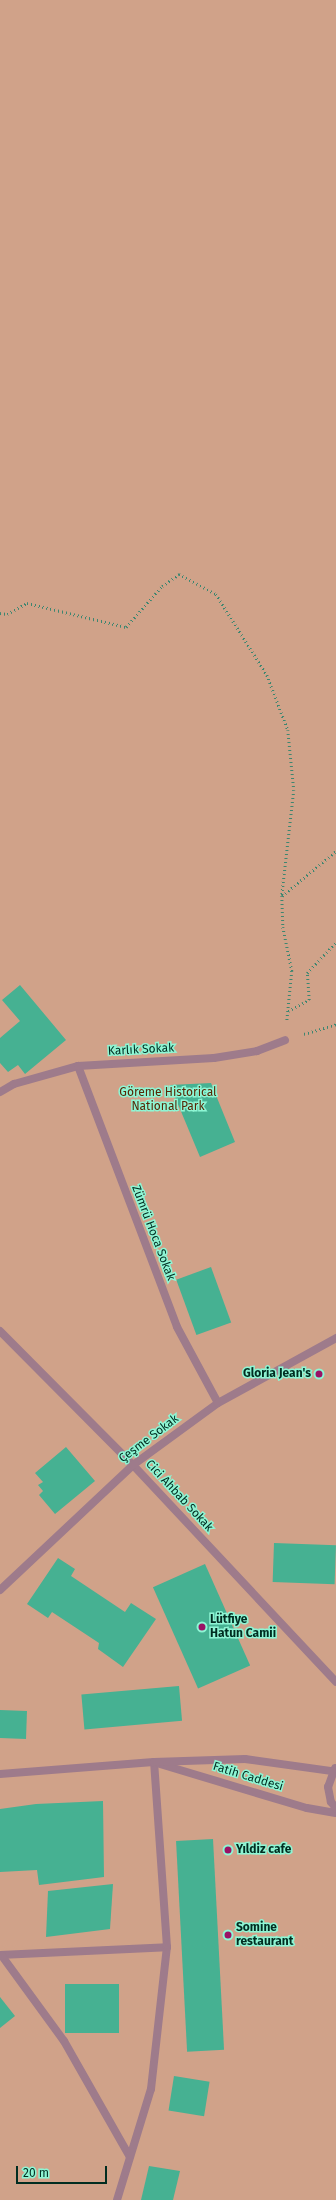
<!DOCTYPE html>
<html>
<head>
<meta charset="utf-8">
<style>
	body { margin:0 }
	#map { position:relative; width:336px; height:2200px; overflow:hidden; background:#81e9c7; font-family:"Fira Sans",sans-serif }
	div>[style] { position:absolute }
	.green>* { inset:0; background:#d0a289; transform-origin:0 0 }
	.building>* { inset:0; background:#46b192; transform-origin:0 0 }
	.path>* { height:2.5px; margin-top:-1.25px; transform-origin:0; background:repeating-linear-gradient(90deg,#3d8670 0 1px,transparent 0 4px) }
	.minor>* { height:8px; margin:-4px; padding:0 4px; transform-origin:4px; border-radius:4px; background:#9e7b8b }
	.tertiary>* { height:8px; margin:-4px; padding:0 4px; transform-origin:4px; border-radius:4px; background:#9e7b8b }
	.dots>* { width:11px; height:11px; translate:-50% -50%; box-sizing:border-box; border:2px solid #8ef6d4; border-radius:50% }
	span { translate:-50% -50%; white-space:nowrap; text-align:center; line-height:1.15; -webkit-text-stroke:3px #8ef6d4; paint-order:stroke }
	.street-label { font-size:12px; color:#002d21 }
	.park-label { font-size:12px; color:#572706 }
	.poi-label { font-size:12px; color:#002d21; font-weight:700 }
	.right { translate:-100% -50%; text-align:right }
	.left { translate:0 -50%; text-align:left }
	.scale { position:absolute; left:16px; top:2166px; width:91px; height:18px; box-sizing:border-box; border:2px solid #002d21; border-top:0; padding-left:5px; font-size:12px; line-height:14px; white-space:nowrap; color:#002d21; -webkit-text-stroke:3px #8ef6d4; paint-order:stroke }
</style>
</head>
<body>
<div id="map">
	<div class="green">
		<i style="left:0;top:0;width:336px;height:2200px"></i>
	</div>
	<div class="building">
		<i style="clip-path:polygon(20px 985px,66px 1040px,25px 1074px,18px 1065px,8px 1072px,0 1063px,0 1038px,20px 1021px,2px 1000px)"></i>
		<i style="clip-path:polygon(211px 1083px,235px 1142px,200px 1157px,170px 1085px)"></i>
		<i style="left:211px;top:1267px;width:59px;height:37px;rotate:70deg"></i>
		<i style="clip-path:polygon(66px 1447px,95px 1481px,55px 1514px,39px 1495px,43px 1491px,38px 1485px,43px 1482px,35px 1473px)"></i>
		<i style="left:274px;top:1543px;width:62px;height:39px;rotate:2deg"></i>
		<i style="clip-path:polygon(58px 1558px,75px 1569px,71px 1576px,125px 1612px,131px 1603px,156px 1619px,123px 1667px,98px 1649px,99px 1643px,52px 1612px,48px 1618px,27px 1604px)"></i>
		<i style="left:205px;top:1564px;width:111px;height:57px;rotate:66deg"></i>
		<i style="left:179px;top:1686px;width:35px;height:98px;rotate:85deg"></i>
		<i style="left:0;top:1710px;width:27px;height:28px;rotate:2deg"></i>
		<i style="clip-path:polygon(103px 1801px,104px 1877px,39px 1885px,37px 1870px,0 1872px,0 1809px,36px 1804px)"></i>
		<i style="left:213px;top:1839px;width:211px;height:37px;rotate:87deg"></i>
		<i style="clip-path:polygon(113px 1884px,110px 1929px,46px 1937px,48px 1891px)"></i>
		<i style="left:65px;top:1984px;width:54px;height:49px"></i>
		<i style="clip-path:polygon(0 1997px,15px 2016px,0 2028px)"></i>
		<i style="left:174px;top:2076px;width:36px;height:35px;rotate:9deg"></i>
		<i style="clip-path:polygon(149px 2166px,180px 2171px,173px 2200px,141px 2200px)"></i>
	</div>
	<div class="path">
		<i style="left:0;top:613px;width:7px;rotate:8deg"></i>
		<i style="left:7px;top:614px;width:23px;rotate:-29deg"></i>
		<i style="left:27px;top:603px;width:102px;rotate:13.6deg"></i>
		<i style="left:126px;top:627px;width:55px;rotate:-48.7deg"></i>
		<i style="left:162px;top:586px;width:21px;rotate:-35deg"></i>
		<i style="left:179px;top:574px;width:42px;rotate:28.4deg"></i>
		<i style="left:216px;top:594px;width:96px;rotate:57.8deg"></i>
		<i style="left:267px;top:675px;width:59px;rotate:69.1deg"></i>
		<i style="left:288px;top:730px;width:60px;rotate:84.3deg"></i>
		<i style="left:294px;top:790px;width:107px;rotate:96.5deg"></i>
		<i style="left:282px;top:896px;width:31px;rotate:88deg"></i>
		<i style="left:283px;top:927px;width:45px;rotate:78.4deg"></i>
		<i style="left:292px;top:971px;width:50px;rotate:95.7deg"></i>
		<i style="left:282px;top:896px;width:70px;rotate:-39.8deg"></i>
		<i style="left:288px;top:1011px;width:24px;rotate:-28deg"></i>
		<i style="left:309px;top:1000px;width:27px;rotate:-94deg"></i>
		<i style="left:307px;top:973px;width:42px;rotate:-46.9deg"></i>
		<i style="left:304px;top:1034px;width:34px;rotate:-17deg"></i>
	</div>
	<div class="minor">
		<i style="left:78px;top:1066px;width:279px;rotate:69.2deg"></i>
		<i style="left:177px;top:1327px;width:86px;rotate:61.7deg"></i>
		<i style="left:0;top:1092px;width:16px;rotate:-30deg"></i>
		<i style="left:14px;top:1084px;width:66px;rotate:-15.7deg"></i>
		<i style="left:78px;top:1066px;width:136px;rotate:-3.4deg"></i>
		<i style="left:214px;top:1058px;width:44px;rotate:-9.2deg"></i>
		<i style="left:257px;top:1051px;width:30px;rotate:-21deg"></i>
		<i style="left:0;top:1331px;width:189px;rotate:45.2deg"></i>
		<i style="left:133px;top:1465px;width:297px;rotate:46.9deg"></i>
		<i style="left:0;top:1590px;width:183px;rotate:-43.2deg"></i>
		<i style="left:133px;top:1465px;width:105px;rotate:-36.1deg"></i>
		<i style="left:218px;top:1403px;width:135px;rotate:-28.8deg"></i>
		<i style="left:0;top:1955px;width:167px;rotate:-2.7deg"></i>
		<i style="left:2px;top:1956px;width:105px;rotate:53.9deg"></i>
		<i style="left:64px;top:2041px;width:133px;rotate:60.4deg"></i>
		<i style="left:117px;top:2200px;width:116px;rotate:-73deg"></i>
		<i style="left:151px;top:2089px;width:143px;rotate:-83.6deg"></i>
		<i style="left:167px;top:1947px;width:185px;rotate:-94deg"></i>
	</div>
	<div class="tertiary">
		<i style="left:160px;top:1764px;width:153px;rotate:16.7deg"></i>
		<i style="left:307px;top:1808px;width:29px;rotate:10deg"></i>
		<i style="left:335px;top:1768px;width:20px;rotate:110deg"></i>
		<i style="left:328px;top:1787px;width:15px;rotate:79deg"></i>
		<i style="left:331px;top:1802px;width:8px;rotate:50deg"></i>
		<i style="left:0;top:1774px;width:154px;rotate:-4.5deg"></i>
		<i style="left:154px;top:1762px;width:91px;rotate:-1.9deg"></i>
		<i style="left:245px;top:1759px;width:88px;rotate:7.9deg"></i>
	</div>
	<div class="dots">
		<i style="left:319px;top:1374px;background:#9a1265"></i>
		<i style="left:202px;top:1627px;background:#9a1265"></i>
		<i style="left:228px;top:1850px;background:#9a1265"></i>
		<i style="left:228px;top:1935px;background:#9a1265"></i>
	</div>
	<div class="street-label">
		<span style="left:141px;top:1050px;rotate:-3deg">Karlık Sokak</span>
		<span style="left:153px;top:1233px;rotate:69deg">Zümrü Hoca Sokak</span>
		<span style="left:149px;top:1439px;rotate:-37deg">Çeşme Sokak</span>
		<span style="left:179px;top:1496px;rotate:47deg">Cici Ahbab Sokak</span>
		<span style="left:248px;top:1777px;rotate:17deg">Fatih Caddesi</span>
	</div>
	<div class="park-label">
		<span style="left:168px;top:1100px">Göreme Historical<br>National Park</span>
	</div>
	<div class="poi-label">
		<span class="right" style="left:311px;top:1374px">Gloria Jean's</span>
		<span class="left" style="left:210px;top:1627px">Lütfiye<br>Hatun Camii</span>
		<span class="left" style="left:236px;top:1850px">Yıldiz cafe</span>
		<span class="left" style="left:236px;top:1935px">Somine<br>restaurant</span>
	</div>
	<div class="scale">20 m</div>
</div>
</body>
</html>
